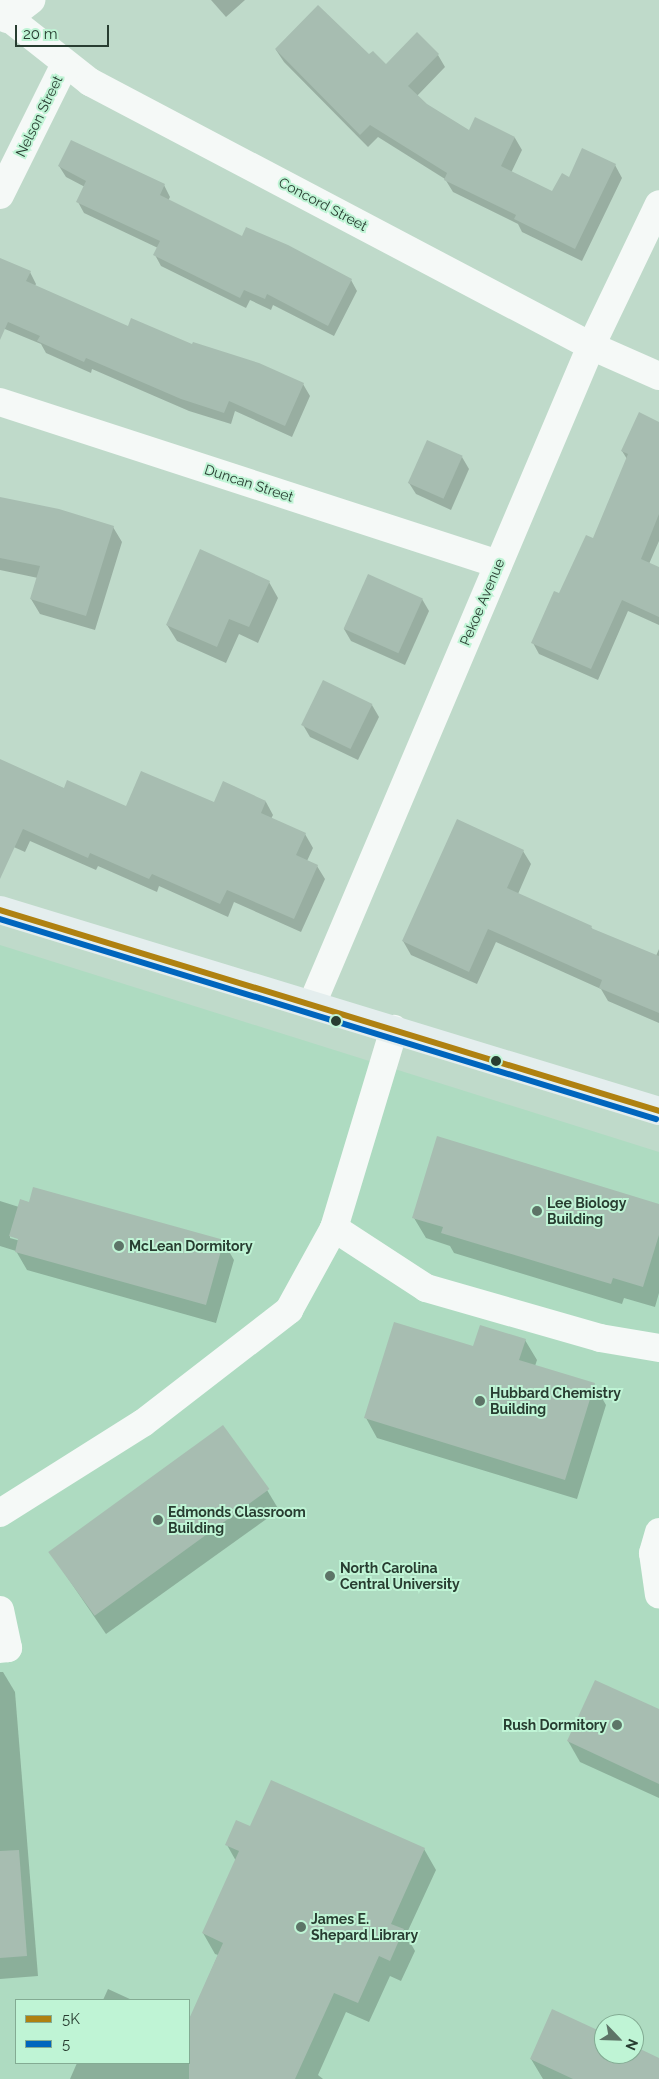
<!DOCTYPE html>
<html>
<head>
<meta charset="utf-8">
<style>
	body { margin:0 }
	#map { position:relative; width:659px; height:2079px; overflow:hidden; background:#bfdaca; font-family:Raleway,sans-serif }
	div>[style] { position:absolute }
	.built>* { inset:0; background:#aedbc1 }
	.shadow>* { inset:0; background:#0003 }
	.building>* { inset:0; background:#a7bdb1; transform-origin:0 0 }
	.minor>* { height:28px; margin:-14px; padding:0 14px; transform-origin:14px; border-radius:14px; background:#f5f9f7 }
	.major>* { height:28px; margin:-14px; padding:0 14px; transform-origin:14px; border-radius:14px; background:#e4eeee }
	.bus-1>* { height:6px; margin:-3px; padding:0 3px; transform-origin:3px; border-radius:3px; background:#af8111 }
	.bus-2>* { height:6px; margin:-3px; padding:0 3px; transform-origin:3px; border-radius:3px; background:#0065bd }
	.dots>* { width:14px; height:14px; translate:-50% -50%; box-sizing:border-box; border:2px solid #bff4d5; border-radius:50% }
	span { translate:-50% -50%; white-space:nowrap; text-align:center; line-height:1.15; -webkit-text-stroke:4px #bff4d5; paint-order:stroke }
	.street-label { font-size:14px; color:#283d31 }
	.poi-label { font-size:14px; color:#283d31; font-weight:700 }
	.left { translate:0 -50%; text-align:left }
	.right { translate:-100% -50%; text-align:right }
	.legend { position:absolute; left:15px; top:1999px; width:175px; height:65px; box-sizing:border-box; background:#bff4d5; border:1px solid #83ab93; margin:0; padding:6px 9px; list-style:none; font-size:15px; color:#283d31 }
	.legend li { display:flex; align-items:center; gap:10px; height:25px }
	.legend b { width:25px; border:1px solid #83ab93 }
	.north { position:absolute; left:594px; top:2014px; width:50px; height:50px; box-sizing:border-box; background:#bff4d5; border:1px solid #83ab93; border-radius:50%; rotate:114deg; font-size:14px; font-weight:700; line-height:20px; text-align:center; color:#283d31 }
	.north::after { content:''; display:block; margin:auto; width:18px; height:22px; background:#5d7467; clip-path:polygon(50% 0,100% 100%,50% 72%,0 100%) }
	.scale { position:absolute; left:15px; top:25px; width:94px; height:22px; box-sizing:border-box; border:2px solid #283d31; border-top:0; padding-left:6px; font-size:15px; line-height:18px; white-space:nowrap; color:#283d31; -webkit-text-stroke:4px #bff4d5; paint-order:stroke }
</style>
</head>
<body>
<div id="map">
	<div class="built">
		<i style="clip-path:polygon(evenodd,0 945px,659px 1152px,659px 2079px,0 2079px,0 945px,16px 2000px,189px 2000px,189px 2063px,16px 2063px,16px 2000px,0 945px,604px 2024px,634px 2024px,634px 2054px,604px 2054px,604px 2024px)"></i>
	</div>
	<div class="shadow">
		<i style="clip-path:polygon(211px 0,245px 0,226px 17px)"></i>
		<i style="clip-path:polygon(276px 50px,370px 56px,386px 66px,438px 55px,445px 67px,417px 96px,426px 105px,469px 131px,515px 138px,522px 150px,511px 173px,553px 193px,569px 178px,615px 165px,622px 178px,582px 261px,522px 232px,518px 224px,453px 192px,445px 179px,378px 137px,368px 147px,284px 62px)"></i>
		<i style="clip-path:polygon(59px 166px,164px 185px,170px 197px,168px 201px,243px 238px,351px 280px,357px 291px,334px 336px,273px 305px,271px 310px,250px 300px,246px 308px,161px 266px,155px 255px,158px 248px,84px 213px,78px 202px,85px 187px,66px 177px)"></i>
		<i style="clip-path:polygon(0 259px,30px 272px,36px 284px,35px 286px,128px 328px,193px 346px,303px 384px,310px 396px,292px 437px,235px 411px,231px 424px,189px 411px,92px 369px,91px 373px,46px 353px,41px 344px,0 327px)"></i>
		<i style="clip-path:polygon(659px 423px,659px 541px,649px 564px,659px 569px,659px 625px,628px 611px,598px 680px,539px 654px,533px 643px,594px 540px,627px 459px,622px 451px)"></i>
		<i style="clip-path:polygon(462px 457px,469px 469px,451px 510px,416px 494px,409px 483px)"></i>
		<i style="clip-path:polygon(0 498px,113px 527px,122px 542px,95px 630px,40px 614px,31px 599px,38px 578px,0 570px)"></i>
		<i style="clip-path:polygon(269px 582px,278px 598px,258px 643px,239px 634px,226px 663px,177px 641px,167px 625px)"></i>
		<i style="clip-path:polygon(422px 599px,429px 611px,405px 665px,351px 641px,344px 629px)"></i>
		<i style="clip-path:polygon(372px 705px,379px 717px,358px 760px,310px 737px,303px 725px)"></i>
		<i style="clip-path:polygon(0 760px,65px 789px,127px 808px,266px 802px,273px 815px,271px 819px,305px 834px,313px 848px,307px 861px,317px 866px,325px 879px,301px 932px,234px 902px,228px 917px,159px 886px,157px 892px,98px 866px,96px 870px,30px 841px,25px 852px,0 841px)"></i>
		<i style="clip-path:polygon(523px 851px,531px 864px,518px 894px,591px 927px,593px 930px,656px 956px,659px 949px,659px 1023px,608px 1001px,601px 989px,496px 942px,477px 984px,411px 955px,403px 941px)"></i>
		<i style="clip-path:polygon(evenodd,0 1201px,19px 1207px,223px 1241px,234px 1260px,216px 1323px,27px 1270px,16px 1251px,0 1246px,0 1201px,10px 1235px,24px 1239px,24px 1242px,10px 1238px,10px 1235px)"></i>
		<i style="clip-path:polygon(659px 1205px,659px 1293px,655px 1307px,624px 1298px,622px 1304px,454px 1253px,450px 1246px,426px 1238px,414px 1218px)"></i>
		<i style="clip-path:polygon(525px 1340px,537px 1360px,535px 1366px,594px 1384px,606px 1405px,577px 1499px,377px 1438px,366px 1418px,474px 1348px)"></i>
		<i style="clip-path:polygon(267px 1490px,279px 1510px,106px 1634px,50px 1552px)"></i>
		<i style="clip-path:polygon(0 1672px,3px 1672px,15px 1692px,38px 1976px,0 1979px)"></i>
		<i style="clip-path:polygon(659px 1710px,659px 1798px,580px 1762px,568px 1741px)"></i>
		<i style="clip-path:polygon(251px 1828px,424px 1849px,436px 1870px,406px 1935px,415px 1951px,401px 1981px,390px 1976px,369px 2022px,346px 2012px,318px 2075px,323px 2079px,70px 2079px,77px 2063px,189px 2063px,189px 2016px,191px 2017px,218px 1955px,215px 1954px,203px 1933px,236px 1861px,227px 1845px)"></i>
		<i style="clip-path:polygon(108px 1989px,132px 2000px,103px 2000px)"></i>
		<i style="clip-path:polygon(553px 2011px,604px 2034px,604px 2054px,659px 2059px,659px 2079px,543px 2079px,531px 2059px)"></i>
	</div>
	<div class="building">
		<i style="clip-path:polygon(318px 5px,369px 54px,373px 51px,386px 64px,417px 32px,439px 54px,408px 86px,427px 104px,469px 130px,475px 117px,515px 137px,501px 166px,552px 191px,562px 173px,569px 177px,582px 148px,616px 164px,575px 249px,514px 219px,516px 215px,444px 180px,447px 173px,370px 125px,360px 135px,275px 49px)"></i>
		<i style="clip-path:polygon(71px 140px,165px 184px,160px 195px,242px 236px,246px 227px,288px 245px,352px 279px,328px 326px,267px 294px,265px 299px,244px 290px,240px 298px,153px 255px,160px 241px,76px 202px,86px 181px,58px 166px)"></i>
		<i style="clip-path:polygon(0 258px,31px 271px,26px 281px,128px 326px,131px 318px,192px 344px,193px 342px,259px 363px,304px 383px,285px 426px,229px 401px,224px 413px,181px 399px,86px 358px,84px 362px,37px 341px,40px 336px,8px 322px,0 340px)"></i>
		<i style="clip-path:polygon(639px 412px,659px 422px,659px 514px,641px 559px,659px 567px,659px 617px,622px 600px,591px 669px,531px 643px,554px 591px,559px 593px,586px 535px,593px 538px,628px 454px,621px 451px)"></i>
		<i style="left:427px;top:440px;width:39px;height:47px;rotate:24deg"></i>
		<i style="clip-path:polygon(0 497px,59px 509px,114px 526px,86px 616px,30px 599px,40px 566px,0 558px)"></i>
		<i style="clip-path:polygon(200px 549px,270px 581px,249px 627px,229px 619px,217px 647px,166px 625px)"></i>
		<i style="left:368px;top:574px;width:60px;height:60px;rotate:24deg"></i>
		<i style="left:323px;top:680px;width:55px;height:50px;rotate:26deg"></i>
		<i style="clip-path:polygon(0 759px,64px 788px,67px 780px,126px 806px,141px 771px,214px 802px,223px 781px,266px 801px,261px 813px,306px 833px,296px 855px,318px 865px,294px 919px,227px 890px,220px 904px,152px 874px,149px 879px,90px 853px,88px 858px,23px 829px,0 879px)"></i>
		<i style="clip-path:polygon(457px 819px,524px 850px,507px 888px,592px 926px,591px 928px,659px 956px,659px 1013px,599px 988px,602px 980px,488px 929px,469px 972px,402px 941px)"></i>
		<i style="clip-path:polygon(437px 1136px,659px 1204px,659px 1235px,643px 1287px,613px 1278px,611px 1284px,441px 1233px,443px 1227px,412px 1218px)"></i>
		<i style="clip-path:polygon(33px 1187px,224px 1240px,206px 1305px,15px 1252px,18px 1239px,9px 1236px,20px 1199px,29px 1202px)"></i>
		<i style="clip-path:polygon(394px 1322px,473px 1346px,480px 1325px,526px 1339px,519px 1360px,595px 1383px,565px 1480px,364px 1418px)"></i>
		<i style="left:223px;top:1425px;width:79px;height:216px;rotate:54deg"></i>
		<i style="clip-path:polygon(595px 1680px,659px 1709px,659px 1784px,567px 1741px)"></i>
		<i style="clip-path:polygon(271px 1780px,425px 1848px,391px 1924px,404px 1929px,390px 1961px,379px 1956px,358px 2003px,334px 1993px,295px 2079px,189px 2079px,189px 2019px,223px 1943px,202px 1933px,239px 1851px,225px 1845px,236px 1820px,250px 1826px)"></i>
		<i style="clip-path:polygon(19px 1850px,27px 1956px,0 1958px,0 1851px)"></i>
		<i style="clip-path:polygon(552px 2009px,604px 2033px,604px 2054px,634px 2054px,634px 2046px,659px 2058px,659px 2079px,573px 2079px,530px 2059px)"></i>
	</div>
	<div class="minor">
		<i style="left:0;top:11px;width:115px;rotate:38.3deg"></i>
		<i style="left:90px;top:82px;width:566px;rotate:27.79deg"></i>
		<i style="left:591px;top:346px;width:74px;rotate:23.8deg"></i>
		<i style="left:7px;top:19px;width:31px;rotate:-38deg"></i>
		<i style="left:0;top:195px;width:146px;rotate:-63.6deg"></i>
		<i style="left:0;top:402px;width:524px;rotate:18.02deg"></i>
		<i style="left:312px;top:1004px;width:715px;rotate:-67.02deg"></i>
		<i style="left:591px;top:346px;width:157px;rotate:-64.4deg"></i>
		<i style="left:334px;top:1228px;width:110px;rotate:33.1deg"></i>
		<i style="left:426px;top:1288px;width:181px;rotate:16deg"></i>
		<i style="left:600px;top:1338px;width:60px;rotate:9.6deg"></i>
		<i style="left:0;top:1513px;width:169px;rotate:-32.2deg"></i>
		<i style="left:143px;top:1423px;width:185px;rotate:-37.7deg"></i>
		<i style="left:289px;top:1310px;width:94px;rotate:-61.2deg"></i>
		<i style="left:334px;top:1228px;width:208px;rotate:-73.2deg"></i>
		<i style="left:659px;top:1532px;width:22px;rotate:106deg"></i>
		<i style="left:653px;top:1553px;width:42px;rotate:81.9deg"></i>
		<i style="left:0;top:1610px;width:39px;rotate:78deg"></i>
		<i style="left:8px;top:1648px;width:8px;rotate:173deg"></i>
	</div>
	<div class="major">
		<i style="left:0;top:910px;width:689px;rotate:16.96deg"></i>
	</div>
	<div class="bus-1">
		<i style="left:0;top:910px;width:689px;rotate:16.96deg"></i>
	</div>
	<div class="bus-2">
		<i style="left:0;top:919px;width:686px;rotate:16.96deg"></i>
	</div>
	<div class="dots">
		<i style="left:336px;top:1021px;background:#283d31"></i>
		<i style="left:496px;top:1061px;background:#283d31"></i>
		<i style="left:537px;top:1211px;background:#5d7467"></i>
		<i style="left:119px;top:1246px;background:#5d7467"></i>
		<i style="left:480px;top:1401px;background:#5d7467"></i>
		<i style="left:158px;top:1520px;background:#5d7467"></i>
		<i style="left:330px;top:1576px;background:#5d7467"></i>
		<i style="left:617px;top:1725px;background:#5d7467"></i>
		<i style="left:301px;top:1927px;background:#5d7467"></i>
	</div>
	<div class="street-label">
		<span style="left:39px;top:116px;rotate:-64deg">Nelson Street</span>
		<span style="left:323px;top:204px;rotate:28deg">Concord Street</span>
		<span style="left:249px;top:483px;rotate:18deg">Duncan Street</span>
		<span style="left:482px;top:602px;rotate:-67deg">Pekoe Avenue</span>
	</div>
	<div class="poi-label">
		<span class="left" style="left:547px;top:1211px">Lee Biology<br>Building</span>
		<span class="left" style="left:129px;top:1246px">McLean Dormitory</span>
		<span class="left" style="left:490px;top:1401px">Hubbard Chemistry<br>Building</span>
		<span class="left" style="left:168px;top:1520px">Edmonds Classroom<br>Building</span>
		<span class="left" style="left:340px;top:1576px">North Carolina<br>Central University</span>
		<span class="right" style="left:607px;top:1725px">Rush Dormitory</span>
		<span class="left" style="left:311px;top:1927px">James E.<br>Shepard Library</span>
	</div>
	<ul class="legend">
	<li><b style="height:6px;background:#af8111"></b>5K</li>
	<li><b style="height:6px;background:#0065bd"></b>5</li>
	</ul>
	<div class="north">N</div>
	<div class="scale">20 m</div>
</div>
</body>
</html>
